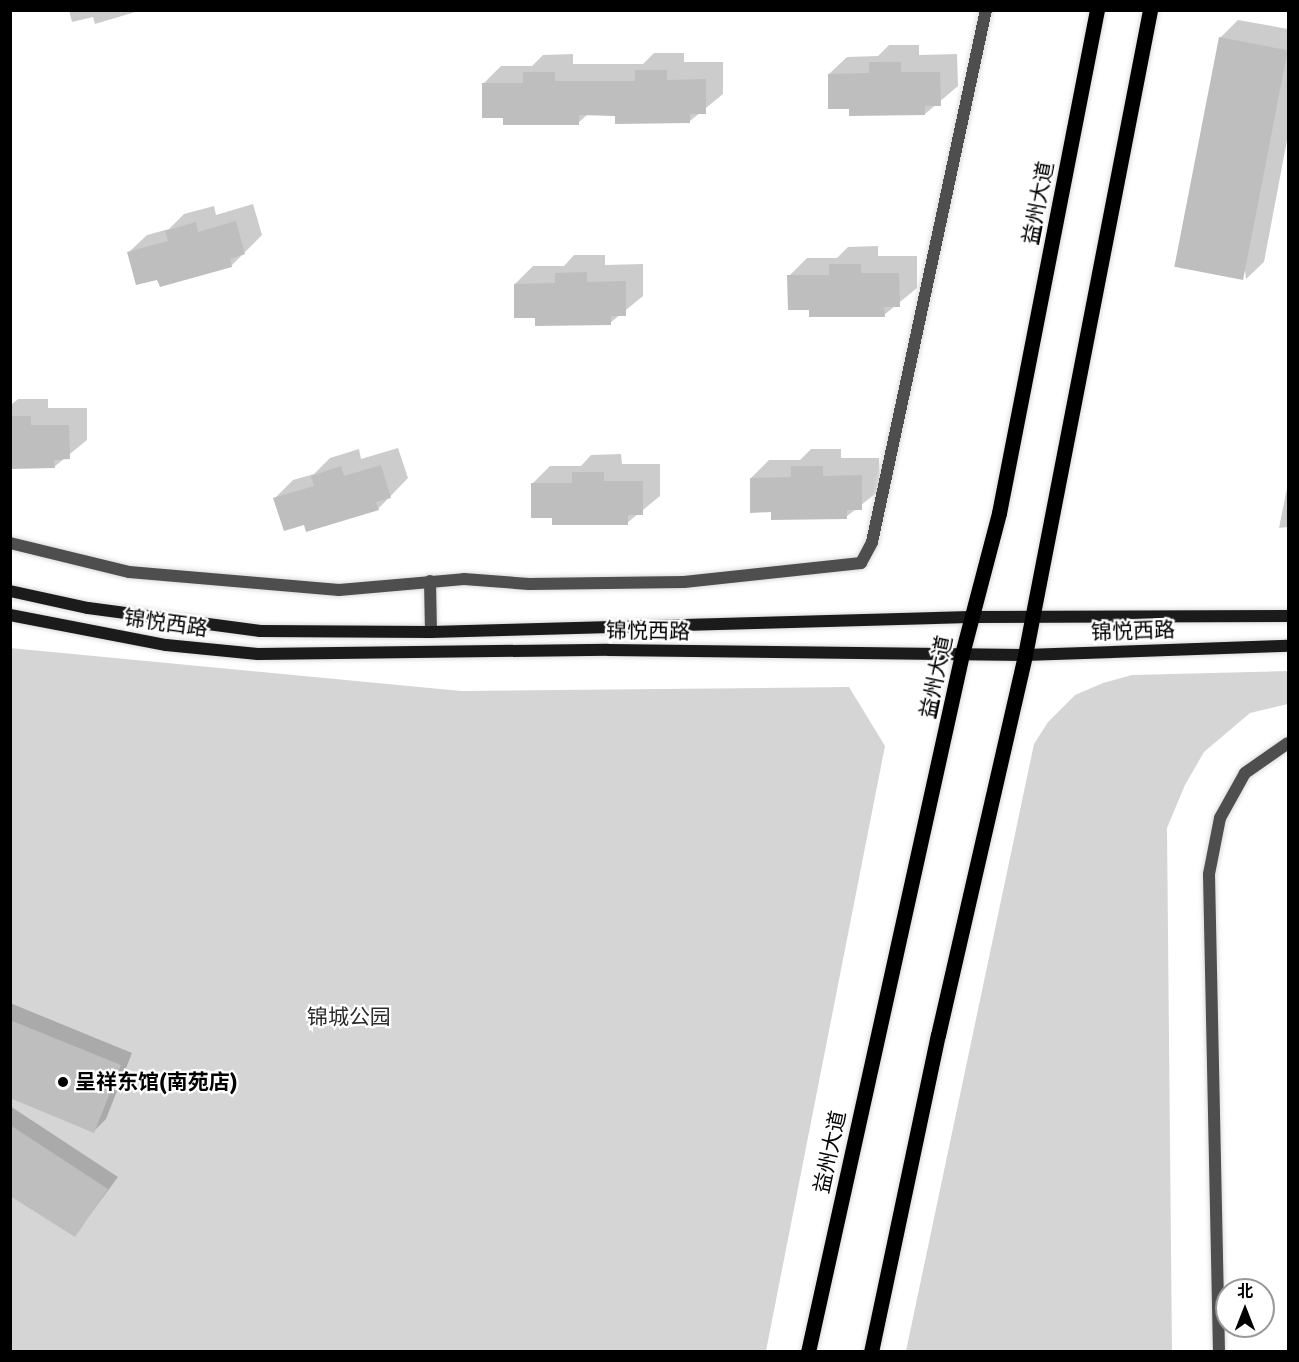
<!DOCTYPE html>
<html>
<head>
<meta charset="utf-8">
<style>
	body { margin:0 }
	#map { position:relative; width:1299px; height:1362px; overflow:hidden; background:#fff; font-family:Signika,"Noto Sans SC",sans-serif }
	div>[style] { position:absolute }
	.green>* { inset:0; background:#d5d5d5 }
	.shadow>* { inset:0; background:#0003 }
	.building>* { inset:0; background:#bebebe; transform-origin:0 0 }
	.roads { filter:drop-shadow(0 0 2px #dbdbdb) drop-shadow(0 0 2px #dbdbdb) }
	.street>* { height:12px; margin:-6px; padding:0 6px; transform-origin:6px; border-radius:6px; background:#4e4e4e }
	.secondary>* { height:12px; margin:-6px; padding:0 6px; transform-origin:6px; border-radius:6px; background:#1b1b1b }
	.primary>* { height:15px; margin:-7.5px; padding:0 7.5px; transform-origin:7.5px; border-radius:7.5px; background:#000 }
	.dots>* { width:16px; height:16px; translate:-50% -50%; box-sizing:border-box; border:3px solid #fff; border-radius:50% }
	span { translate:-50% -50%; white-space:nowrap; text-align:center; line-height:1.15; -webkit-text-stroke:4.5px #fff; paint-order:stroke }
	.street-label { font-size:21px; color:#000 }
	.park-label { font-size:21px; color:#2c2c2c }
	.poi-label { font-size:21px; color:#000; font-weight:700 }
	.left { translate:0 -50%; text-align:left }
	.frame { position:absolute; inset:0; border:12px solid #000; pointer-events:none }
	.north { position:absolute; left:1215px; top:1278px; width:60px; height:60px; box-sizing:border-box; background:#fff; border:2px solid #999; border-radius:50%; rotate:0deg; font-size:16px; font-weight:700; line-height:24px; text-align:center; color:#000 }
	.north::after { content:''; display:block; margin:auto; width:21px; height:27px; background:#000; clip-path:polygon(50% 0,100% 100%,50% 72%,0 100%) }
</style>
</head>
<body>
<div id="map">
	<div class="green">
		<i style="clip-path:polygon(10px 648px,461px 691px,849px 687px,885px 746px,766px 1351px,11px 1351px)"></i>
		<i style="clip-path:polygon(1288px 671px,1288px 704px,1250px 713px,1204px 752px,1185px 785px,1167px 828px,1172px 1351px,906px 1351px,1034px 744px,1048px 722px,1075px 695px,1103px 683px,1132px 675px)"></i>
	</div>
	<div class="shadow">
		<i style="clip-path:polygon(69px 10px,142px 10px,95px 24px,93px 17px,72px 22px)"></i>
		<i style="clip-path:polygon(1238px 20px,1288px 29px,1288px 135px,1264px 262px,1246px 279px,1220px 38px)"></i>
		<i style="clip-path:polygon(889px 45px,919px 45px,919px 55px,957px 54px,958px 86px,925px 114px,851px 107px,829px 74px,847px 57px,878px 56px)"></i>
		<i style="clip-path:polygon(654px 53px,684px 53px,684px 62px,723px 62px,723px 94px,690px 121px,588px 114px,578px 123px,505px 116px,483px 84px,501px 66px,532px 66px,543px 55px,573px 54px,573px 64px,643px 64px)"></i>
		<i style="clip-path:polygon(253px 204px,262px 235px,231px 266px,158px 279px,129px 252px,147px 235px,169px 229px,184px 214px,214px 206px,216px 215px)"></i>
		<i style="clip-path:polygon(878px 246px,878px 256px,917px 256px,917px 288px,884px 315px,810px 308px,789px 276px,807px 258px,837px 258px,848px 247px)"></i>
		<i style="clip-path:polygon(574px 255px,605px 255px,605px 265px,643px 264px,643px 296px,610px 323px,537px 317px,515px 284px,533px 266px,564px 266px)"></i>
		<i style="clip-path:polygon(18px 399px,48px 399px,48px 408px,87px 408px,87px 440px,54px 467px,10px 467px,10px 406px)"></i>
		<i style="clip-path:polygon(398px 448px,408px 478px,378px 509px,306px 523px,275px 498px,293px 480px,314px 474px,330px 458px,359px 449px,361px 459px)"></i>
		<i style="clip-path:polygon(811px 449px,841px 449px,841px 458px,879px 458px,880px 490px,846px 517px,773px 511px,751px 478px,769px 460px,800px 460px)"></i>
		<i style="clip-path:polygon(621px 454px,622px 464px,660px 464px,660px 496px,627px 523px,554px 516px,532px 484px,550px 466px,581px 466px,591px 455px)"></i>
		<i style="clip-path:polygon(1288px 483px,1288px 527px,1279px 528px)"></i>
		<i style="clip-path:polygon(10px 1003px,132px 1053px,106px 1119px,94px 1131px,10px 1097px)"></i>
		<i style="clip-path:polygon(10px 1106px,118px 1177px,75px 1235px,10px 1194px)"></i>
	</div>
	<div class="building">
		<i style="left:1219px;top:37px;width:70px;height:234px;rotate:11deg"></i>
		<i style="clip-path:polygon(869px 62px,901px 62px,901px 72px,940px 72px,941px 106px,925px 106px,925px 115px,849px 116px,849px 109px,828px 109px,828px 74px,869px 73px)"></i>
		<i style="clip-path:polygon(635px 70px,667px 70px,667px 80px,706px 79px,706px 114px,690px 114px,690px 123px,615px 124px,615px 116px,579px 115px,579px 125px,503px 125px,503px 118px,482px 118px,482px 83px,523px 83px,523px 72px,555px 72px,555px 81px,635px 81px)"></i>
		<i style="clip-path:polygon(236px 221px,245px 254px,230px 259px,232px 267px,160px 287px,157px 280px,136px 285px,127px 252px,168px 241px,165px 231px,196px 222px,198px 232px)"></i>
		<i style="clip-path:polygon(829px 264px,861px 264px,861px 273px,899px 273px,900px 307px,884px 307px,885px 317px,809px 317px,809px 310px,788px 310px,787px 275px,829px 275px)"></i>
		<i style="clip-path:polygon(587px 272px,587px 282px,626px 281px,626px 316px,611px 316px,611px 325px,535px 326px,535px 318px,514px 318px,514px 284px,555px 283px,555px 273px)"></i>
		<i style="clip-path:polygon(10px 416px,31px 416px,31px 425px,69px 425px,70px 459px,54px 460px,55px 468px,10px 469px)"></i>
		<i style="clip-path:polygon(381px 465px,391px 498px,376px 502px,379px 510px,306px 532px,304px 525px,284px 531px,273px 498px,314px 486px,311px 476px,341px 466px,344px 476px)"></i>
		<i style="clip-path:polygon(791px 466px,823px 466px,823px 476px,862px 475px,862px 510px,847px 510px,847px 519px,771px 520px,771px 512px,750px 513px,750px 478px,791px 477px)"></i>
		<i style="clip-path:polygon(572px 472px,604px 472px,604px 481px,643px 481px,643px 515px,628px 515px,628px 525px,552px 525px,552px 518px,531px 518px,531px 483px,572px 483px)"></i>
		<i style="clip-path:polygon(10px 1020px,121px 1065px,94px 1133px,10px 1098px)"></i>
		<i style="clip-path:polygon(10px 1125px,108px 1189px,75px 1237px,10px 1196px)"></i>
	</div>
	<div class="roads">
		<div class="street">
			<i style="left:10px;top:543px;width:122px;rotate:13.7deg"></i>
			<i style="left:129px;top:572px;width:211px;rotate:4.9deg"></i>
			<i style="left:339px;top:590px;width:125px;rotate:-5deg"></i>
			<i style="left:464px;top:579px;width:65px;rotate:4.4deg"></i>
			<i style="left:529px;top:584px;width:155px;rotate:-0.7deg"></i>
			<i style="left:684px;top:582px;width:178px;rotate:-6.1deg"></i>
			<i style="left:861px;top:563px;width:24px;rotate:-62deg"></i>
			<i style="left:872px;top:542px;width:544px;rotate:-77.91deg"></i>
			<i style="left:430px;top:581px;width:51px;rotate:88.9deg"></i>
			<i style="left:1219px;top:1352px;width:478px;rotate:-91.2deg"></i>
			<i style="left:1209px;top:874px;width:57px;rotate:-78.9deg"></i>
			<i style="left:1220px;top:818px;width:51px;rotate:-60.9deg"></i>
			<i style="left:1245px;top:773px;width:52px;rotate:-34.9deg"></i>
		</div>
		<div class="secondary">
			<i style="left:10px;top:591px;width:80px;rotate:12.3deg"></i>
			<i style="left:88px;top:608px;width:174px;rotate:7.6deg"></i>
			<i style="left:260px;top:631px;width:171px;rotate:0.3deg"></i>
			<i style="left:431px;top:632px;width:539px;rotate:-1.59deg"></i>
			<i style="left:970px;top:617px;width:318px;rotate:-0.2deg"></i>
			<i style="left:10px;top:615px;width:159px;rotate:10.9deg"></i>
			<i style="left:166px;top:645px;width:92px;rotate:5.6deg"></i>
			<i style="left:258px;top:654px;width:351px;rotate:-0.7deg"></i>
			<i style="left:609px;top:650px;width:416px;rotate:0.7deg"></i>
			<i style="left:1025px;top:655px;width:263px;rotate:-2deg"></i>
		</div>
		<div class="primary">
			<i style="left:808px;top:1352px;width:715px;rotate:-77.56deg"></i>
			<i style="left:962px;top:654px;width:146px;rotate:-75.3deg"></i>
			<i style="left:999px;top:513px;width:512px;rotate:-78.98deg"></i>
			<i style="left:871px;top:1352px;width:324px;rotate:-78.1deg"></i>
			<i style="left:938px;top:1035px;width:390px;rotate:-77.1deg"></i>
			<i style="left:1025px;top:655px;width:657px;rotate:-79.03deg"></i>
		</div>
	</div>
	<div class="dots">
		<i style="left:63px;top:1082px;background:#000"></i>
	</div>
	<div class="street-label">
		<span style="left:1038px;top:203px;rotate:-79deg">益州大道</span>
		<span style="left:166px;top:623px;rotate:8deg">锦悦西路</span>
		<span style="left:648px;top:631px;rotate:1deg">锦悦西路</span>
		<span style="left:1133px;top:631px;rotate:-2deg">锦悦西路</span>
		<span style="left:936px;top:677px;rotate:-78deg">益州大道</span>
		<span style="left:830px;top:1152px;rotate:-78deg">益州大道</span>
	</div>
	<div class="park-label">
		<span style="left:349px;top:1017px">锦城公园</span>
	</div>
	<div class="poi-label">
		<span class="left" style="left:75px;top:1082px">呈祥东馆(南苑店)</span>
	</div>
	<div class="frame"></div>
	<div class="north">北</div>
</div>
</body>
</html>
